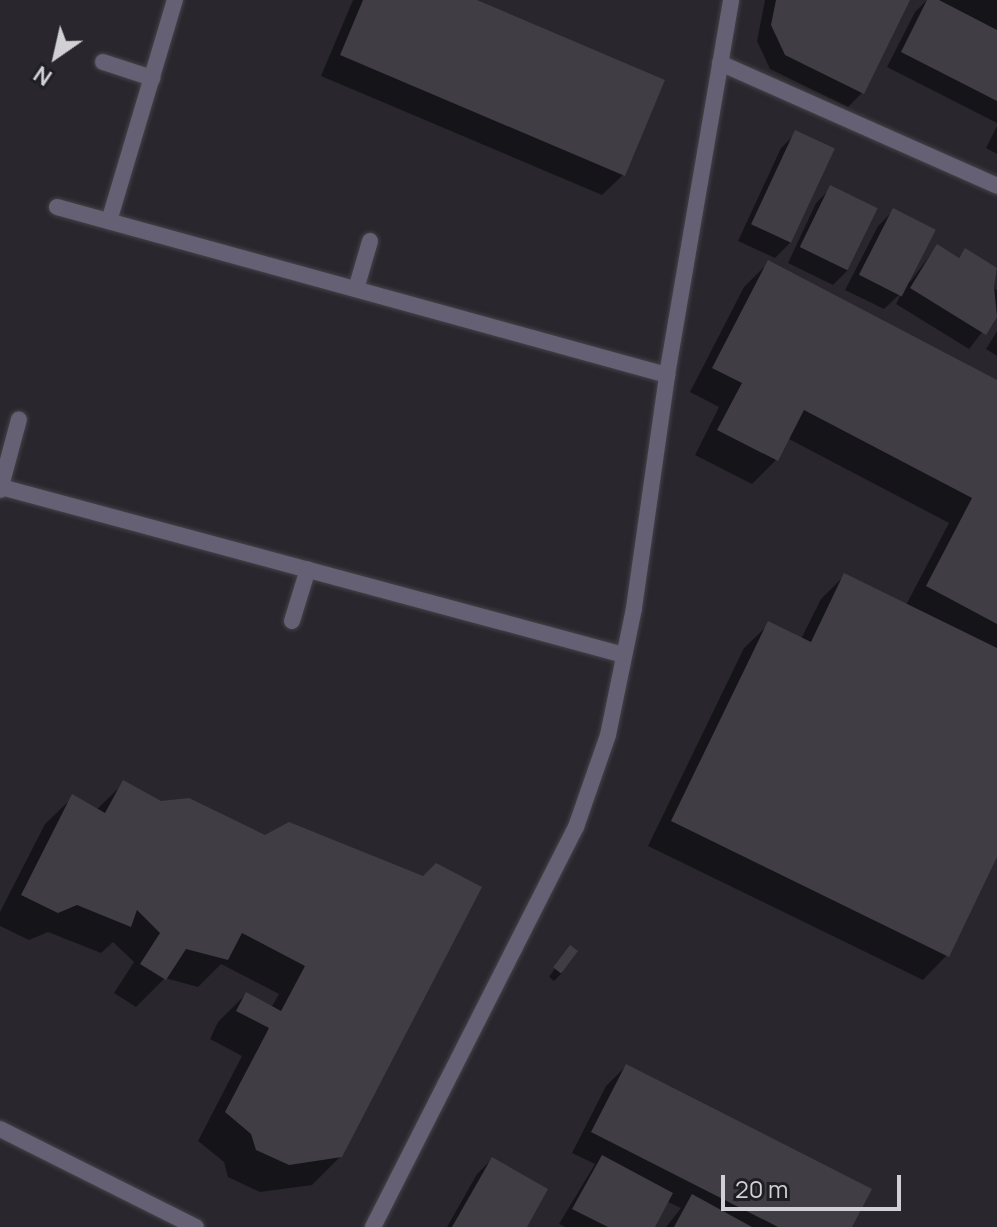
<!DOCTYPE html>
<html>
<head>
<meta charset="utf-8">
<style>
	body { margin:0 }
	#map { position:relative; width:997px; height:1227px; overflow:hidden; background:#29272d; font-family:Manrope,sans-serif }
	div>[style] { position:absolute }
	.shadow>* { inset:0; background:#0007 }
	.building>* { inset:0; background:#403e44; transform-origin:0 0 }
	.roads { filter:drop-shadow(0 0 2px #444248) drop-shadow(0 0 2px #444248) }
	.minor>* { height:16px; margin:-8px; padding:0 8px; transform-origin:8px; border-radius:8px; background:#666075 }
	.tertiary>* { height:16px; margin:-8px; padding:0 8px; transform-origin:8px; border-radius:8px; background:#666075 }
	span { translate:-50% -50%; white-space:nowrap; text-align:center; line-height:1.15; -webkit-text-stroke:7px #1f1e23; paint-order:stroke }
	.north { position:absolute; left:16px; top:16px; width:80px; height:80px; -webkit-text-stroke:6px #1f1e23; paint-order:stroke; rotate:214deg; font-size:22px; font-weight:700; line-height:32px; text-align:center; color:#d1d0d4 }
	.north::after { content:''; display:block; margin:auto; width:28px; height:36px; background:#d1d0d4; clip-path:polygon(50% 0,100% 100%,50% 72%,0 100%) }
	.scale { position:absolute; left:721px; top:1175px; width:180px; height:36px; box-sizing:border-box; border:4px solid #d1d0d4; border-top:0; padding-left:10px; font-size:24px; line-height:28px; white-space:nowrap; color:#d1d0d4; -webkit-text-stroke:6px #1f1e23; paint-order:stroke }
</style>
</head>
<body>
<div id="map">
	<div class="shadow">
		<i style="clip-path:polygon(353px 0,472px 0,623px 175px,602px 195px,321px 76px)"></i>
		<i style="clip-path:polygon(765px 0,908px 0,863px 92px,848px 107px,770px 69px,757px 41px)"></i>
		<i style="clip-path:polygon(927px 0,997px 0,997px 123px,887px 67px,915px 12px)"></i>
		<i style="clip-path:polygon(997px 126px,997px 154px,986px 148px)"></i>
		<i style="clip-path:polygon(796px 133px,790px 243px,775px 258px,738px 241px,781px 148px)"></i>
		<i style="clip-path:polygon(831px 188px,848px 270px,833px 285px,788px 263px,816px 203px)"></i>
		<i style="clip-path:polygon(893px 211px,907px 280px,910px 282px,937px 246px,957px 259px,965px 251px,997px 270px,991px 287px,997px 290px,997px 313px,969px 349px,896px 304px,902px 292px,884px 309px,845px 290px,878px 226px)"></i>
		<i style="clip-path:polygon(768px 263px,997px 382px,997px 853px,947px 955px,923px 980px,648px 846px,744px 648px,769px 624px,801px 639px,821px 599px,845px 575px,906px 605px,949px 523px,787px 438px,776px 460px,752px 484px,695px 455px,719px 407px,690px 392px,744px 287px)"></i>
		<i style="clip-path:polygon(997px 331px,997px 356px,986px 349px)"></i>
		<i style="clip-path:polygon(124px 783px,160px 803px,265px 837px,289px 824px,341px 1156px,312px 1185px,260px 1192px,228px 1177px,224px 1162px,198px 1141px,242px 1056px,210px 1039px,218px 1022px,246px 994px,271px 1008px,279px 994px,221px 964px,198px 987px,165px 978px,136px 1007px,114px 993px,134px 962px,113px 942px,101px 953px,48px 932px,29px 940px,0 926px,0 912px,45px 824px,73px 797px,96px 810px)"></i>
		<i style="clip-path:polygon(570px 947px,562px 973px,554px 981px,549px 977px)"></i>
		<i style="clip-path:polygon(626px 1066px,850px 1227px,666px 1227px,681px 1208px,666px 1201px,653px 1227px,565px 1227px,559px 1224px,595px 1164px,572px 1153px,606px 1086px)"></i>
		<i style="clip-path:polygon(492px 1159px,524px 1227px,447px 1227px,477px 1174px)"></i>
	</div>
	<div class="building">
		<i style="clip-path:polygon(363px 0,477px 0,665px 80px,625px 176px,340px 55px)"></i>
		<i style="clip-path:polygon(776px 0,910px 0,864px 94px,785px 55px,771px 25px)"></i>
		<i style="clip-path:polygon(927px 0,939px 0,997px 30px,997px 101px,901px 52px)"></i>
		<i style="left:795px;top:130px;width:44px;height:104px;rotate:25deg"></i>
		<i style="left:830px;top:185px;width:53px;height:69px;rotate:26deg"></i>
		<i style="left:893px;top:208px;width:48px;height:75px;rotate:27deg"></i>
		<i style="clip-path:polygon(937px 244px,959px 258px,965px 248px,997px 268px,994px 286px,997px 317px,986px 335px,910px 288px)"></i>
		<i style="clip-path:polygon(768px 260px,997px 380px,997px 624px,926px 586px,972px 498px,804px 410px,778px 461px,717px 430px,742px 383px,712px 368px)"></i>
		<i style="clip-path:polygon(844px 573px,997px 648px,997px 857px,949px 957px,671px 821px,768px 621px,811px 642px)"></i>
		<i style="clip-path:polygon(123px 780px,161px 801px,189px 798px,265px 835px,289px 822px,423px 876px,436px 863px,482px 887px,342px 1157px,289px 1165px,256px 1150px,251px 1134px,225px 1112px,269px 1028px,236px 1011px,246px 992px,281px 1011px,305px 966px,242px 933px,228px 960px,186px 949px,166px 980px,140px 964px,160px 933px,137px 910px,131px 927px,77px 905px,58px 913px,21px 895px,72px 794px,105px 813px)"></i>
		<i style="left:570px;top:945px;width:10px;height:28px;rotate:37deg"></i>
		<i style="clip-path:polygon(626px 1064px,872px 1189px,852px 1227px,778px 1227px,591px 1132px)"></i>
		<i style="clip-path:polygon(602px 1155px,673px 1193px,655px 1227px,608px 1227px,572px 1209px)"></i>
		<i style="clip-path:polygon(492px 1157px,548px 1189px,527px 1227px,452px 1227px)"></i>
		<i style="clip-path:polygon(692px 1194px,752px 1227px,674px 1227px)"></i>
	</div>
	<div class="roads">
		<div class="minor">
			<i style="left:103px;top:62px;width:52px;rotate:18.1deg"></i>
			<i style="left:720px;top:63px;width:303px;rotate:23.9deg"></i>
			<i style="left:57px;top:207px;width:633px;rotate:15.4deg"></i>
			<i style="left:109px;top:221px;width:231px;rotate:-73.4deg"></i>
			<i style="left:356px;top:289px;width:50px;rotate:-73.7deg"></i>
			<i style="left:1px;top:487px;width:645px;rotate:15.09deg"></i>
			<i style="left:0;top:490px;width:73px;rotate:-75deg"></i>
			<i style="left:292px;top:621px;width:54px;rotate:-72.9deg"></i>
		</div>
		<div class="tertiary">
			<i style="left:0;top:1129px;width:219px;rotate:26.6deg"></i>
			<i style="left:373px;top:1227px;width:449px;rotate:-63.1deg"></i>
			<i style="left:576px;top:827px;width:97px;rotate:-70.8deg"></i>
			<i style="left:608px;top:735px;width:130px;rotate:-78.4deg"></i>
			<i style="left:634px;top:608px;width:235px;rotate:-81.9deg"></i>
			<i style="left:667px;top:375px;width:380px;rotate:-80.3deg"></i>
		</div>
	</div>
	<div class="north">N</div>
	<div class="scale">20 m</div>
</div>
</body>
</html>
